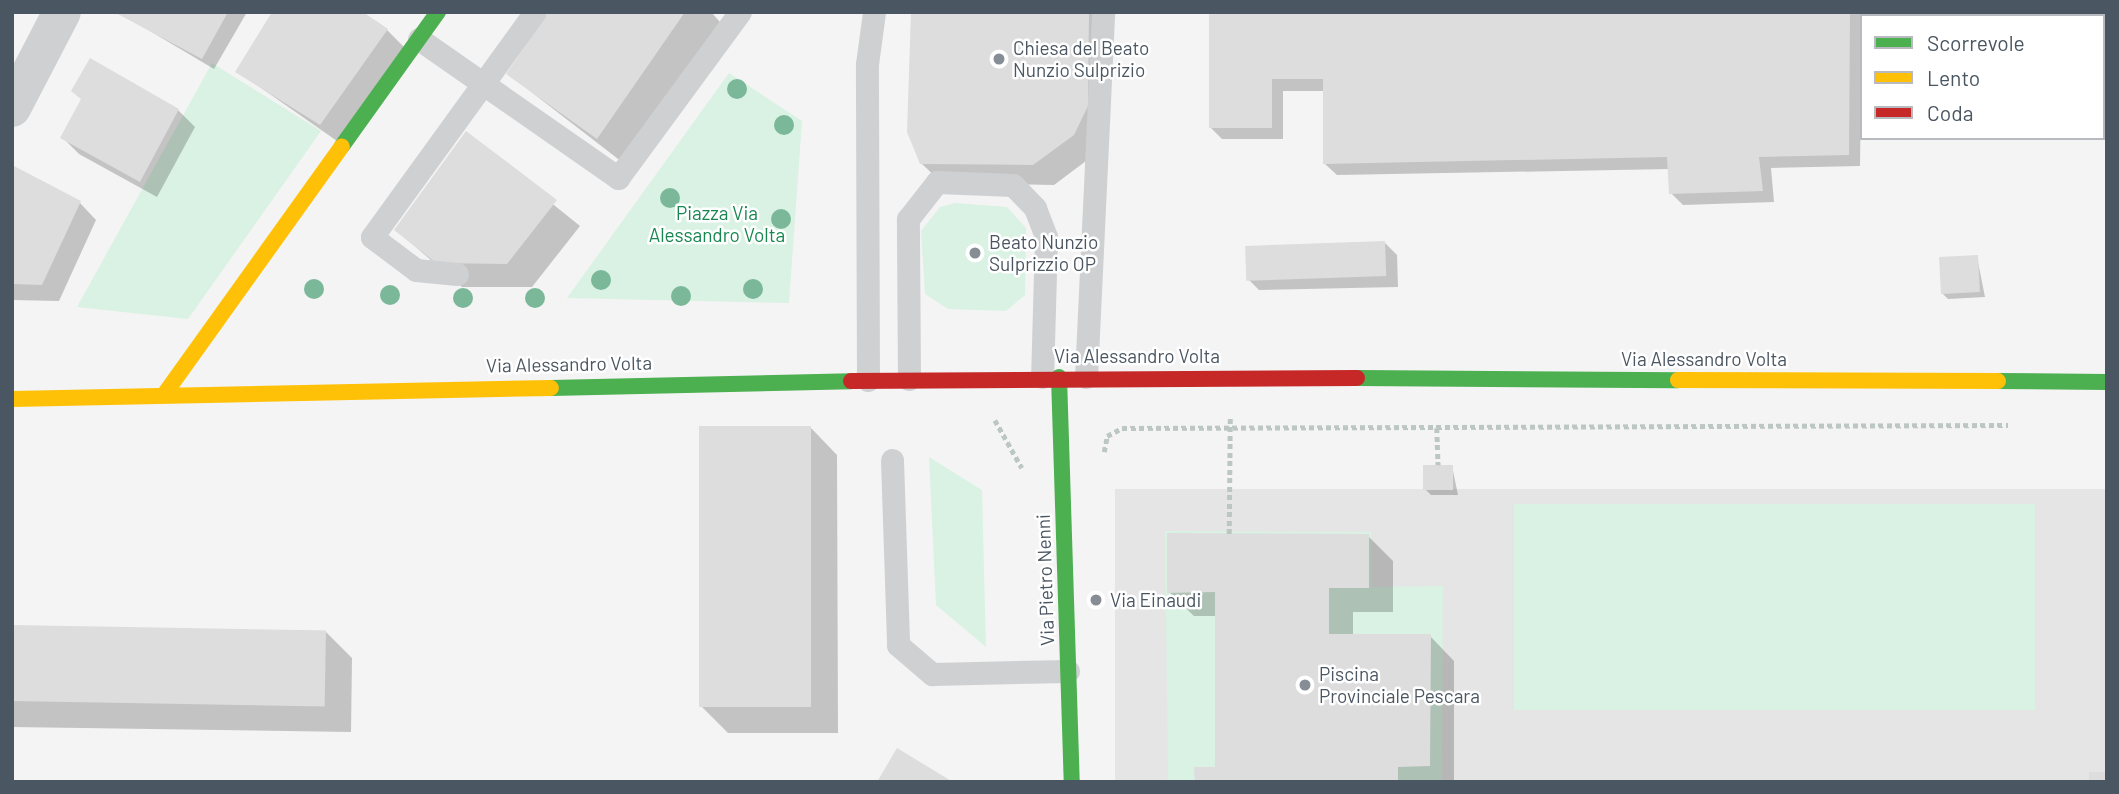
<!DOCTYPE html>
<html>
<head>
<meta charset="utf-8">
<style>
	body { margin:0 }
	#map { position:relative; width:2119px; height:794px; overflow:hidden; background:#f4f4f4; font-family:Barlow,sans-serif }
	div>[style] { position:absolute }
	.education>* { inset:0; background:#e6e5e6; transform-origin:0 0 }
	.green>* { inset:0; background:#d9f2e3; transform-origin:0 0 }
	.shadow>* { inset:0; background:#0003 }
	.building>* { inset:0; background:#ddddde; transform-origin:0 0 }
	.path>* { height:4.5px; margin-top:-2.25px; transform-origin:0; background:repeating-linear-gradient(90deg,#bcc7c4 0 5px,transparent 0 8.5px) }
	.lane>* { height:23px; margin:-11.5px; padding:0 11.5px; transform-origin:11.5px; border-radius:11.5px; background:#ced0d2 }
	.street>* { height:38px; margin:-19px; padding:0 19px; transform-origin:19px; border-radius:19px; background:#ced0d2 }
	.fast>* { height:16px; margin:-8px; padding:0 8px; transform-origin:8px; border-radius:8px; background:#4caf50 }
	.slow>* { height:16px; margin:-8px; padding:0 8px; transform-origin:8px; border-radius:8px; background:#ffc107 }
	.jam>* { height:16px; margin:-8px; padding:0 8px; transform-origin:8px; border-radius:8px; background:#c62828 }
	.trees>* { width:20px; height:20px; margin:-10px; border-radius:50%; background:#7ab899 }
	.dots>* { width:19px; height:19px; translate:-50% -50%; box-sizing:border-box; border:4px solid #fff; border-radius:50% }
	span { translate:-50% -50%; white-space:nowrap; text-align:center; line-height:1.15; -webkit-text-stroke:5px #fff; paint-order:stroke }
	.poi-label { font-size:19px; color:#4a5661 }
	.left { translate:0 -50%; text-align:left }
	.park-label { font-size:19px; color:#17864f }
	.street-label { font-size:19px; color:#4a5661 }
	.frame { position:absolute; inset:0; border:14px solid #4a5661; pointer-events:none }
	.legend { position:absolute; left:1860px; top:14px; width:245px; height:126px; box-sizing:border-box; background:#fff; border:2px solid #b7bbc0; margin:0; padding:9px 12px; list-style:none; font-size:21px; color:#4a5661 }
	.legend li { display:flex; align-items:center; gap:14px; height:35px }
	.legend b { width:35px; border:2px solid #b7bbc0 }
</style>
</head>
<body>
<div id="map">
	<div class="education">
		<i style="left:1115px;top:489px;width:992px;height:293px"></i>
	</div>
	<div class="green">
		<i style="clip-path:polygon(212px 63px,321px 131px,188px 319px,77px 307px)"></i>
		<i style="clip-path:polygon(729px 73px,802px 121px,789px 303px,567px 298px)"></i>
		<i style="clip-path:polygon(955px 203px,1007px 207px,1026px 228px,1025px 295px,1006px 311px,948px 309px,925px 294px,921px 231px,940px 207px)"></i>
		<i style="clip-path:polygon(929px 457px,982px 490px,986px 647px,936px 605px)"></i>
		<i style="left:2035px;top:504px;width:206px;height:521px;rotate:90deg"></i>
		<i style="clip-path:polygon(1165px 531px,1371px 532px,1372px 587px,1443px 586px,1442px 782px,1168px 782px)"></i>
	</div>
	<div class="shadow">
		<i style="clip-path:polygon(12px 12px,67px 12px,67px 16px)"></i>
		<i style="clip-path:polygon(118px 12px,247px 12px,214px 69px)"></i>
		<i style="clip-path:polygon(551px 12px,711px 12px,720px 22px,622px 162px,508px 74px)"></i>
		<i style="clip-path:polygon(913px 12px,1102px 12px,1094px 155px,1054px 185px,942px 183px,921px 163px)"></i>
		<i style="clip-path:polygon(1210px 12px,1862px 12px,1860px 166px,1771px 168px,1774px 202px,1683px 205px,1671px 193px,1670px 169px,1337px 175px,1325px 164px,1325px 91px,1283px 91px,1283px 139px,1222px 139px,1210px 127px)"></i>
		<i style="clip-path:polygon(387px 30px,404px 47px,337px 141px,237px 71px)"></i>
		<i style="clip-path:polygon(178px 110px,195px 127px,157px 197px,79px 154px,62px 137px)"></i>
		<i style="clip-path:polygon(466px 134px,580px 226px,532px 287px,462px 287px,396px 230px)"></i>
		<i style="clip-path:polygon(15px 168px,80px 203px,96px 220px,59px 301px,12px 300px)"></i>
		<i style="clip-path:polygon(1385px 243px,1397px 255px,1398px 287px,1259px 290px,1247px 278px)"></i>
		<i style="clip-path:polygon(1977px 257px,1985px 297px,1948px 299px,1942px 293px)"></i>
		<i style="clip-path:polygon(811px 428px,837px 455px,838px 733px,728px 733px,701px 706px)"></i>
		<i style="clip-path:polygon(1452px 466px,1458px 495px,1431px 495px,1425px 489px)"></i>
		<i style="clip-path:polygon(1368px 536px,1393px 561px,1393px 612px,1353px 612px,1353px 636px,1430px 636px,1454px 661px,1454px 782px,1196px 782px,1216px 769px,1217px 616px,1194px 616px,1169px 592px)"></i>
		<i style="clip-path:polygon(12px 627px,325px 631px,352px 658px,351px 732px,12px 727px)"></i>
	</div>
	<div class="building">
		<i style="clip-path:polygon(114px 12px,228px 12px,202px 59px)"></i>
		<i style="clip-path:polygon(272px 12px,363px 12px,388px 29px,320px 125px,235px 72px)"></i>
		<i style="clip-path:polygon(549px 12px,685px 12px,597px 139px,506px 74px)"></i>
		<i style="clip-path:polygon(911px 12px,1089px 12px,1088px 106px,1074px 135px,1033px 165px,920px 164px,907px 132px)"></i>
		<i style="clip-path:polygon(1209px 12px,1850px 12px,1849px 155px,1759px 157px,1763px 191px,1669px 194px,1667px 157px,1323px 164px,1323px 79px,1272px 79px,1272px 128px,1209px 128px)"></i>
		<i style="clip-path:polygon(90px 58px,179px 109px,140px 182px,60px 138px,81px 99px,71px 91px)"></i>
		<i style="clip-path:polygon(466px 131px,557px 200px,507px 264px,436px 263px,394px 230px)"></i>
		<i style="clip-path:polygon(14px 166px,81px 201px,42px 285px,12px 284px)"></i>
		<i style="left:1385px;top:241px;width:35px;height:140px;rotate:88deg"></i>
		<i style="left:1978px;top:255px;width:37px;height:39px;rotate:87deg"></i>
		<i style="left:699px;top:426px;width:112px;height:281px"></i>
		<i style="left:1423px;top:465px;width:30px;height:25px"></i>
		<i style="clip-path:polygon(1167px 533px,1369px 534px,1369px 588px,1329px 588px,1329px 634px,1431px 634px,1430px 766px,1398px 767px,1398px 782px,1195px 782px,1194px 767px,1215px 767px,1215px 592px,1167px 593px)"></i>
		<i style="left:12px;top:625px;width:314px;height:76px;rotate:1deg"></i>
		<i style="clip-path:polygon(897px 748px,953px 782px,877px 782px)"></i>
		<i style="left:2107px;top:772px;width:10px;height:18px;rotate:90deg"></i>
	</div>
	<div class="path">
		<i style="left:995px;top:420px;width:55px;rotate:60.6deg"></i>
		<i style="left:1437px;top:428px;width:37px;rotate:88deg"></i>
		<i style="left:1104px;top:452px;width:16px;rotate:-79deg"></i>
		<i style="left:1107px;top:436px;width:17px;rotate:-28deg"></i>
		<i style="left:1122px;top:428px;width:886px;rotate:-0.19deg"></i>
		<i style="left:1229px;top:534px;width:117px;rotate:-89.5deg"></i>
	</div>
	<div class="lane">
		<i style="left:419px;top:39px;width:243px;rotate:34.9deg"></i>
		<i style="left:618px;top:178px;width:206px;rotate:-53.7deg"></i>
		<i style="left:457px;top:274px;width:41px;rotate:-174.4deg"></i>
		<i style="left:416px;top:270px;width:55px;rotate:-143.1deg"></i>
		<i style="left:372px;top:237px;width:278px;rotate:-54.1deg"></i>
		<i style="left:1086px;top:377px;width:365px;rotate:-87.3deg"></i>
		<i style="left:909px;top:379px;width:160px;rotate:-90.4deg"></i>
		<i style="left:908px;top:219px;width:47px;rotate:-51.9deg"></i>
		<i style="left:937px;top:182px;width:76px;rotate:2.3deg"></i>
		<i style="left:1013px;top:185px;width:32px;rotate:46deg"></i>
		<i style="left:1035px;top:208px;width:31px;rotate:69deg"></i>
		<i style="left:1046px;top:237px;width:140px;rotate:91.6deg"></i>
		<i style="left:868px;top:380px;width:316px;rotate:-90.2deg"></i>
		<i style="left:867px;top:64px;width:52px;rotate:-82.3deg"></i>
		<i style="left:892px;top:460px;width:185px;rotate:88.1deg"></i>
		<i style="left:898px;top:645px;width:45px;rotate:40.5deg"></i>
		<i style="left:932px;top:674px;width:136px;rotate:-1.3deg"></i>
	</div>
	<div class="street">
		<i style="left:12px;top:108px;width:108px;rotate:-62.5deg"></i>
	</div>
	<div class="fast">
		<i style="left:342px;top:146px;width:165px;rotate:-54.4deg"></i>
		<i style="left:1059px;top:377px;width:405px;rotate:88.2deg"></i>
		<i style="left:1357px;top:378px;width:321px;rotate:0.4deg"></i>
		<i style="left:1998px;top:381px;width:109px;rotate:0.5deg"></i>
		<i style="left:551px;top:388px;width:300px;rotate:-1.3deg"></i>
	</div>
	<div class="slow">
		<i style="left:1678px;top:380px;width:320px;rotate:0.2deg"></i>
		<i style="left:166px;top:392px;width:302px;rotate:-54.4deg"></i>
		<i style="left:12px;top:399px;width:539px;rotate:-1.17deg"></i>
	</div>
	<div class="jam">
		<i style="left:851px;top:381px;width:506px;rotate:-0.34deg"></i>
	</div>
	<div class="trees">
		<i style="left:737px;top:89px"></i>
		<i style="left:784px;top:125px"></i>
		<i style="left:670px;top:198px"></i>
		<i style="left:781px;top:219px"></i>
		<i style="left:601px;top:280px"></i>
		<i style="left:314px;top:289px"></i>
		<i style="left:753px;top:289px"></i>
		<i style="left:390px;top:295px"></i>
		<i style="left:681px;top:296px"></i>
		<i style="left:463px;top:298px"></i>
		<i style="left:535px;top:298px"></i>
	</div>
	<div class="dots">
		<i style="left:999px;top:59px;background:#868d94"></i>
		<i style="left:975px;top:253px;background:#868d94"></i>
		<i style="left:1096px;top:600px;background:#868d94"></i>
		<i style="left:1305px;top:685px;background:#868d94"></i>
	</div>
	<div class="poi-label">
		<span class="left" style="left:1013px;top:59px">Chiesa del Beato<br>Nunzio Sulprizio</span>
		<span class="left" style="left:989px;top:253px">Beato Nunzio<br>Sulprizzio OP</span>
		<span class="left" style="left:1110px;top:600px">Via Einaudi</span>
		<span class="left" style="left:1319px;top:685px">Piscina<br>Provinciale Pescara</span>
	</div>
	<div class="park-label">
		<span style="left:717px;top:224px">Piazza Via<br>Alessandro Volta</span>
	</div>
	<div class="street-label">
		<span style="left:1137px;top:356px">Via Alessandro Volta</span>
		<span style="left:1704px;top:359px">Via Alessandro Volta</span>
		<span style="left:569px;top:364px;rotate:-1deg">Via Alessandro Volta</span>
		<span style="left:1045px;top:580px;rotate:-92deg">Via Pietro Nenni</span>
	</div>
	<div class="frame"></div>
	<ul class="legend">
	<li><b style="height:9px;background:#4caf50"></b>Scorrevole</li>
	<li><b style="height:9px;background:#ffc107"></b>Lento</li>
	<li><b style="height:9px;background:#c62828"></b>Coda</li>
	</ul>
</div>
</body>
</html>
